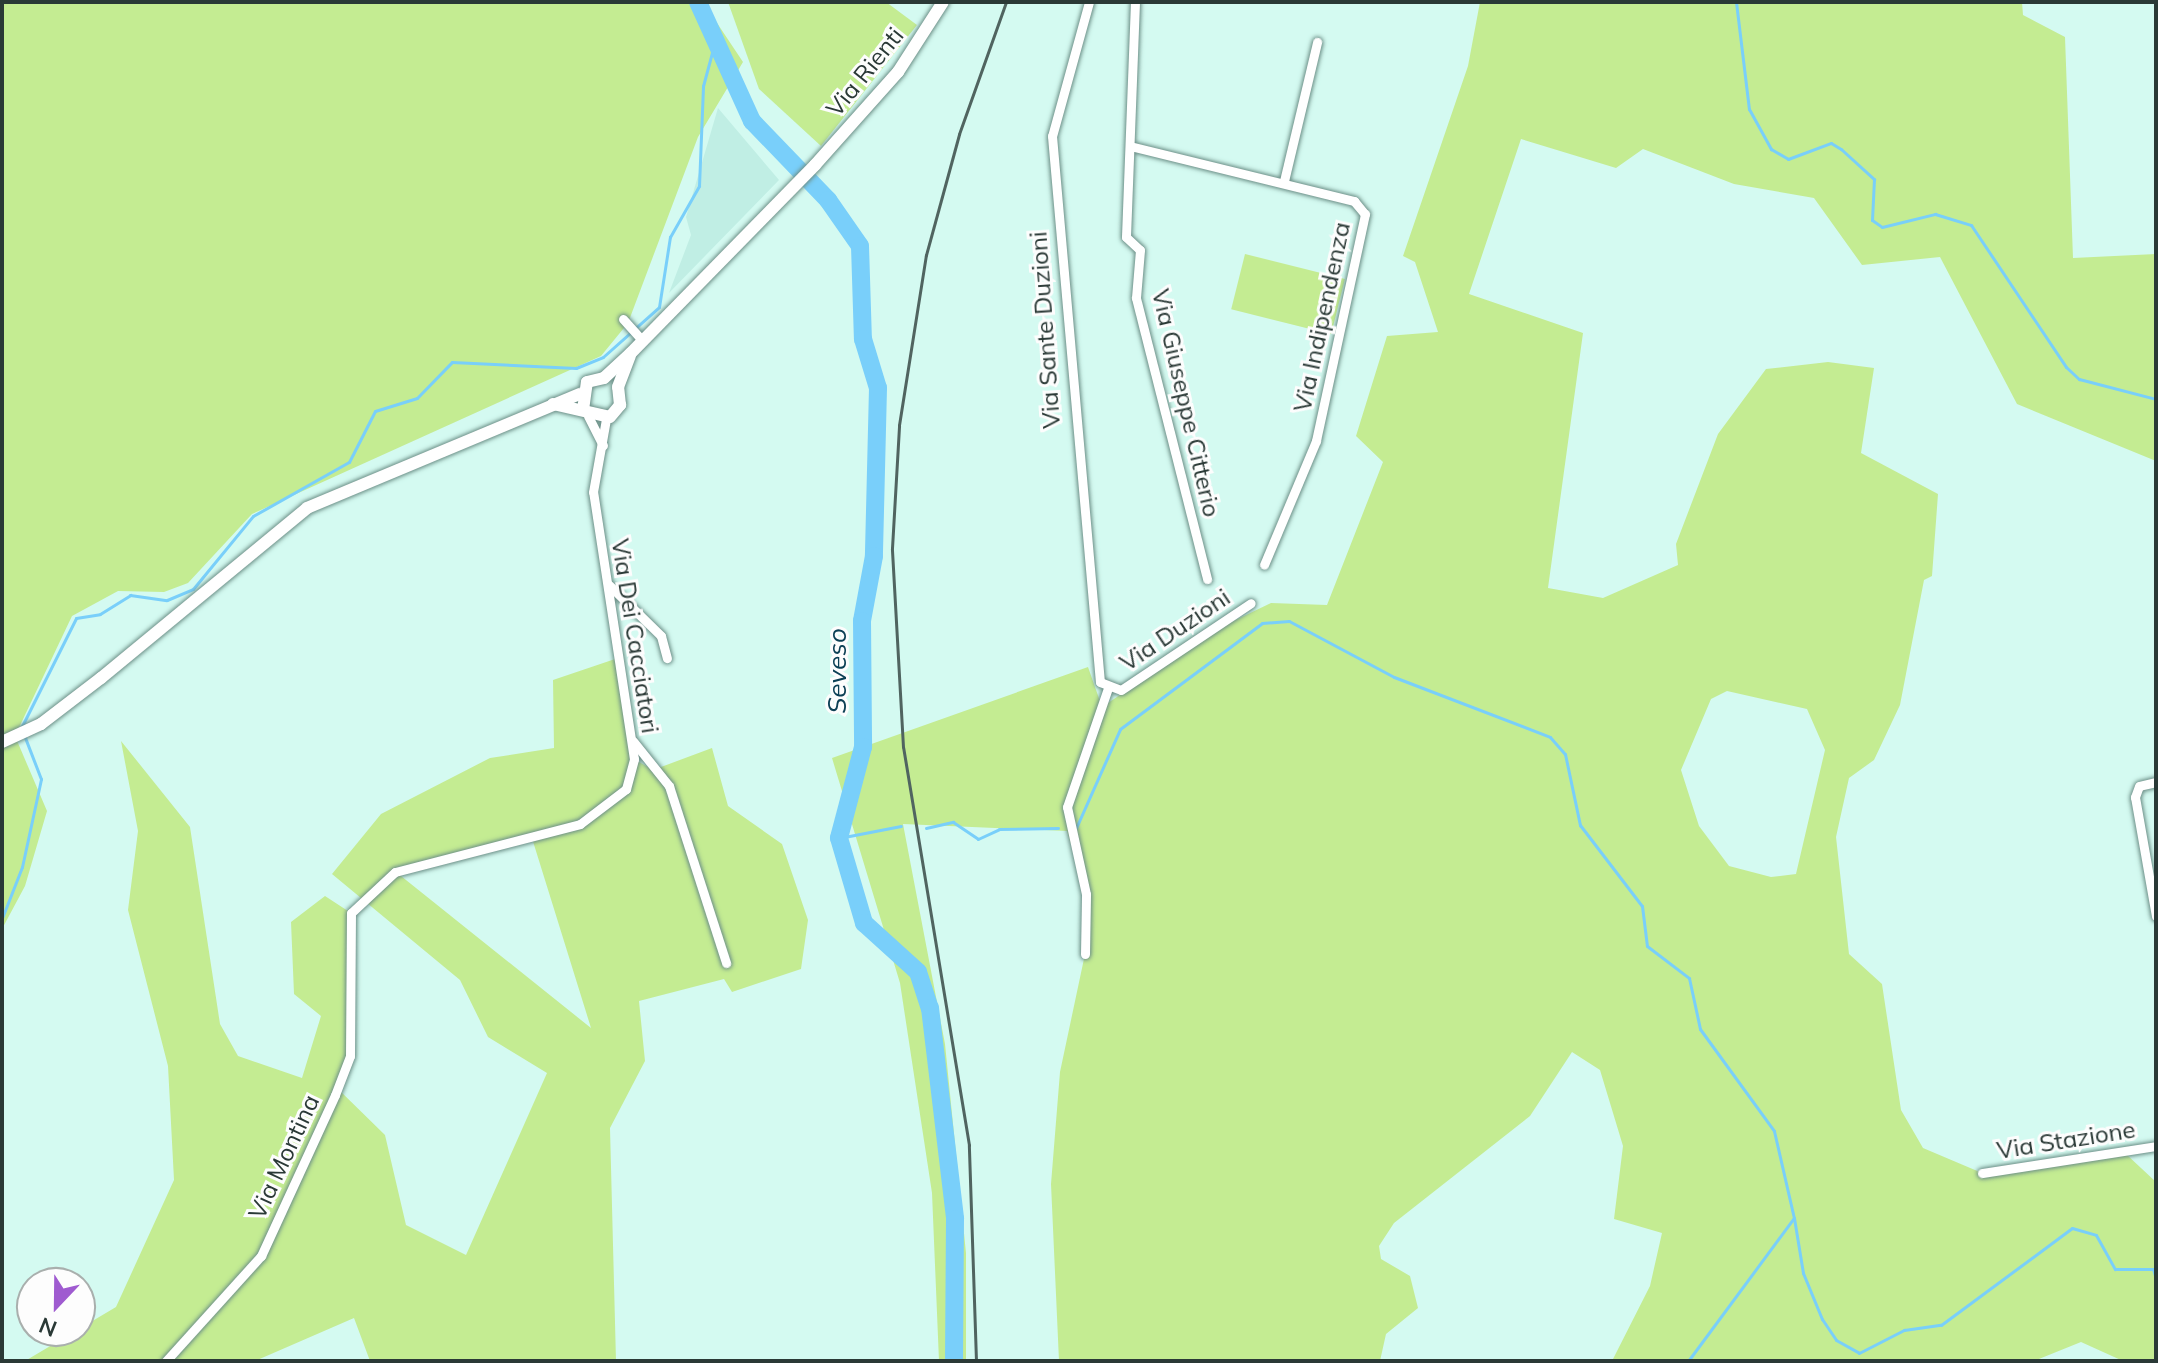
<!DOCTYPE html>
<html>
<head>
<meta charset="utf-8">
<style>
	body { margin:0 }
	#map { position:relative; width:2158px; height:1363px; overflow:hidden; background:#d4faf1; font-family:Mulish,sans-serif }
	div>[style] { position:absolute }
	.built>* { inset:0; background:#c0eee4 }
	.green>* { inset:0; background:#c4ec92; transform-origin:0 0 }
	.stream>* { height:3px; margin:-1.5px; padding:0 1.5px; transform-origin:1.5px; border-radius:1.5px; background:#79cffa }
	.river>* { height:18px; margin:-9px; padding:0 9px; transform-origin:9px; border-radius:9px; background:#79cffa }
	.roads { filter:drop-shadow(0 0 2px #6c8f87) drop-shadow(0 0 2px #6c8f87) }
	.street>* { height:9px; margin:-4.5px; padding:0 4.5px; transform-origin:4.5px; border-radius:4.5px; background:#fff }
	.secondary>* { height:12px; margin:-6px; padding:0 6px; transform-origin:6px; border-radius:6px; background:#fff }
	.rail>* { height:3px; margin:-1.5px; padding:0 1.5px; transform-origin:1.5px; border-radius:1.5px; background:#506460 }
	span { translate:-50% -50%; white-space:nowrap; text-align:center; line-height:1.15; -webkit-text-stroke:6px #fdfdfd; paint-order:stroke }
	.street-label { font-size:24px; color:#2a3936 }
	.water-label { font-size:26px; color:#0c4055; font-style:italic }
	.frame { position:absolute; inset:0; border:4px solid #2a3936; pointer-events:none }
	.north { position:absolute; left:16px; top:1267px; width:80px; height:80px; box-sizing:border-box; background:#fdfdfd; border:2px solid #a9afad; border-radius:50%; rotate:202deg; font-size:22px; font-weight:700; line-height:32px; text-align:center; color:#2a3936 }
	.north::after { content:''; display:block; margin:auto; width:28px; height:36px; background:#9f5bd0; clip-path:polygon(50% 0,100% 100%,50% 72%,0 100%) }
</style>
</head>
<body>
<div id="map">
	<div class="built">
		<i style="clip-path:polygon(718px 108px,779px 180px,669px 293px,691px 235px,686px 217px)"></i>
	</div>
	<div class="green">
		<i style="clip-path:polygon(2px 2px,703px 2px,743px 62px,698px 137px,628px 323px,601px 356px,252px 514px,188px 583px,164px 592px,118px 591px,72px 616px,15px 736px,47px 811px,25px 886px,2px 929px)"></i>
		<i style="clip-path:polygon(728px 2px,886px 2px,917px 25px,821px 146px,759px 89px)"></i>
		<i style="clip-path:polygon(evenodd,1480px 2px,2022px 2px,2023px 15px,2065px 37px,2073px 258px,2156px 254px,2156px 461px,2017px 404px,1940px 257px,1862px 265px,1814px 198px,1734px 184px,1643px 149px,1616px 168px,1521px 139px,1469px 294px,1583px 333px,1548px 588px,1603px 598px,1678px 565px,1676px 544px,1718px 434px,1766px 369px,1828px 362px,1874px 368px,1861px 453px,1938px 494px,1932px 576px,1924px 580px,1900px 705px,1874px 760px,1849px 778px,1836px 837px,1849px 954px,1882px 984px,1901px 1110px,1923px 1148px,1982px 1173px,2126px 1154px,2156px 1182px,2156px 1361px,2123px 1361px,2081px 1342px,2034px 1361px,1612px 1361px,1650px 1286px,1662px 1233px,1614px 1219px,1623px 1146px,1600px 1070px,1572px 1052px,1530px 1116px,1394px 1223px,1379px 1246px,1381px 1259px,1410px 1276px,1418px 1308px,1386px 1334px,1380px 1361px,1059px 1361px,1051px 1184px,1060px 1072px,1085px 954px,1086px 894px,1067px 831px,903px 824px,945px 1044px,966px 1253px,966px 1361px,939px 1361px,932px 1193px,900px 983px,832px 758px,1088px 667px,1102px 707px,1221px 627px,1271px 603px,1327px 605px,1383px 462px,1356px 436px,1387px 336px,1438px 332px,1415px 262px,1403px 256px,1468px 66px,1480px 2px,1727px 691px,1807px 709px,1825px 750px,1796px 874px,1771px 877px,1729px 866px,1699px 826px,1681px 770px,1711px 699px,1727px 691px)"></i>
		<i style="left:1245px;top:254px;width:103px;height:57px;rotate:14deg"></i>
		<i style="clip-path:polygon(evenodd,621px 657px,634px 759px,653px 770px,712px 748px,728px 806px,782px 844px,808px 920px,801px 969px,732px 992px,724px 979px,639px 1001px,645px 1061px,610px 1128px,616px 1361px,370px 1361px,354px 1318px,255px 1361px,25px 1361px,116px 1307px,174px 1180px,168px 1066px,128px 910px,138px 831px,121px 741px,190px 827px,220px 1024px,238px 1056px,302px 1078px,321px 1016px,294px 994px,291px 922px,325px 896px,351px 913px,350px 1056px,337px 1088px,385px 1135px,406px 1225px,466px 1255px,547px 1073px,488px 1037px,460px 980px,332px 874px,381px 814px,490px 758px,554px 748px,553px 680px,621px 657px,531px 835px,591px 1028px,396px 872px,531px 835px)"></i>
	</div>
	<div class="stream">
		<i style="left:1736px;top:2px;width:108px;rotate:83.1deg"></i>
		<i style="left:1749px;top:109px;width:46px;rotate:61.2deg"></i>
		<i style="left:1771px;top:149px;width:20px;rotate:30deg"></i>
		<i style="left:1788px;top:159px;width:46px;rotate:-20.4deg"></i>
		<i style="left:1831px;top:143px;width:12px;rotate:31deg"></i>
		<i style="left:1841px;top:149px;width:45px;rotate:42.3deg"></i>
		<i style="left:1874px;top:179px;width:41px;rotate:92.8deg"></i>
		<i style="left:1872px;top:220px;width:12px;rotate:35deg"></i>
		<i style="left:1882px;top:227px;width:55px;rotate:-13.8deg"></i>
		<i style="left:1935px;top:214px;width:38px;rotate:17deg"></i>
		<i style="left:1971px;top:225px;width:171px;rotate:56.2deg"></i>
		<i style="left:2066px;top:367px;width:18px;rotate:43deg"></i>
		<i style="left:2079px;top:379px;width:80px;rotate:14.6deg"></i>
		<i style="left:21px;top:728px;width:123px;rotate:-63.4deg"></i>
		<i style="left:76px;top:618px;width:24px;rotate:-9deg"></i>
		<i style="left:100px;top:614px;width:36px;rotate:-32deg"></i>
		<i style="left:130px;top:595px;width:37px;rotate:8deg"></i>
		<i style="left:167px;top:600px;width:28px;rotate:-23deg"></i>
		<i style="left:193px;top:589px;width:94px;rotate:-50.6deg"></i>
		<i style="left:253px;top:516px;width:110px;rotate:-29.4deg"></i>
		<i style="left:349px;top:462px;width:57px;rotate:-63deg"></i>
		<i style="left:375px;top:411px;width:44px;rotate:-17.2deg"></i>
		<i style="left:417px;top:398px;width:50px;rotate:-45.8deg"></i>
		<i style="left:452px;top:362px;width:124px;rotate:2.8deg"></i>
		<i style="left:576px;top:368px;width:29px;rotate:-22deg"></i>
		<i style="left:603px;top:357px;width:75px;rotate:-41.8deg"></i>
		<i style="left:659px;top:307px;width:71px;rotate:-81.1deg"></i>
		<i style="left:670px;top:237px;width:59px;rotate:-60.4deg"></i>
		<i style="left:699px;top:186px;width:100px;rotate:-87.7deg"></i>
		<i style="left:703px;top:86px;width:39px;rotate:-75deg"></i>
		<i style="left:926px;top:828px;width:28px;rotate:-13deg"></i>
		<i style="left:953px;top:822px;width:30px;rotate:34deg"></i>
		<i style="left:978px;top:839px;width:23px;rotate:-25deg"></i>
		<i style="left:999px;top:829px;width:59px;rotate:-1deg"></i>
		<i style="left:1076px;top:828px;width:108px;rotate:-66deg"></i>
		<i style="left:1120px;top:729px;width:177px;rotate:-36.7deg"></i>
		<i style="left:1262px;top:623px;width:27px;rotate:-4deg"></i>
		<i style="left:1289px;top:621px;width:119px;rotate:28.1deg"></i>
		<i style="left:1394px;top:677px;width:167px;rotate:21deg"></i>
		<i style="left:1550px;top:737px;width:23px;rotate:49deg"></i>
		<i style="left:1565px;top:754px;width:73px;rotate:78.1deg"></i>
		<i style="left:1580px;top:825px;width:102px;rotate:52.6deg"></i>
		<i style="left:1642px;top:906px;width:40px;rotate:82.9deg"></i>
		<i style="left:1647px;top:946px;width:53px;rotate:37.3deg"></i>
		<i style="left:1689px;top:978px;width:52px;rotate:77.8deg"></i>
		<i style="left:1700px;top:1029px;width:126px;rotate:54deg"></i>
		<i style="left:1774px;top:1131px;width:89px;rotate:77.1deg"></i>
		<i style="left:839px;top:838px;width:63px;rotate:-11deg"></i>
		<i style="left:2px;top:918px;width:55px;rotate:-68.6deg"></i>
		<i style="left:22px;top:867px;width:90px;rotate:-77.8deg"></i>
		<i style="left:41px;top:779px;width:47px;rotate:-111.1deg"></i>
		<i style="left:1688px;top:1361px;width:178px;rotate:-53.5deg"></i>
		<i style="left:1794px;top:1218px;width:56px;rotate:80.7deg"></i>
		<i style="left:1803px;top:1273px;width:50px;rotate:67.6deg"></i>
		<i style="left:1822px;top:1319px;width:25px;rotate:56deg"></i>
		<i style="left:1836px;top:1340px;width:26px;rotate:29deg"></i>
		<i style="left:1859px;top:1353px;width:51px;rotate:-27.1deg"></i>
		<i style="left:1904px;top:1330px;width:37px;rotate:-8deg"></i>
		<i style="left:1941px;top:1325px;width:163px;rotate:-36.5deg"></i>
		<i style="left:2072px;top:1228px;width:25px;rotate:16deg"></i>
		<i style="left:2096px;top:1235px;width:39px;rotate:61deg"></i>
		<i style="left:2115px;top:1269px;width:38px"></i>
		<i style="left:2153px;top:1269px;width:10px;rotate:73deg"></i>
	</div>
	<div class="river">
		<i style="left:698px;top:2px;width:131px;rotate:65.6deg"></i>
		<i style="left:752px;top:121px;width:110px;rotate:46.1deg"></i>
		<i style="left:828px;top:200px;width:56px;rotate:55.2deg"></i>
		<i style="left:860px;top:246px;width:93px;rotate:88.2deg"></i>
		<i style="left:863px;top:339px;width:51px;rotate:73deg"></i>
		<i style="left:878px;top:388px;width:168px;rotate:91.4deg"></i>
		<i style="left:874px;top:556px;width:66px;rotate:100.5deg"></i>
		<i style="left:862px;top:621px;width:126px;rotate:89.5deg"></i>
		<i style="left:863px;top:747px;width:94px;rotate:104.8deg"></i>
		<i style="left:839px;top:838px;width:89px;rotate:73.6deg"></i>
		<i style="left:864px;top:923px;width:73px;rotate:42.2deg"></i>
		<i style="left:918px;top:972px;width:38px;rotate:72deg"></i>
		<i style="left:930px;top:1008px;width:212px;rotate:83.2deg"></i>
		<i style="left:955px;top:1219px;width:142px;rotate:90.4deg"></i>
	</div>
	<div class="roads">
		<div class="street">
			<i style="left:1089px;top:2px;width:139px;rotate:105.4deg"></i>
			<i style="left:1052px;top:136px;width:548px;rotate:84.98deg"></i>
			<i style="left:1100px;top:682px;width:22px;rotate:21deg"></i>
			<i style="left:1121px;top:690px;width:156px;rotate:-33.8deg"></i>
			<i style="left:1135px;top:2px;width:235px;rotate:92.2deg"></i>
			<i style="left:1126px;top:237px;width:19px;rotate:43deg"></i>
			<i style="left:1140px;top:250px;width:48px;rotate:94.8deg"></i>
			<i style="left:1136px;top:298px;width:290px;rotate:75.8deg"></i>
			<i style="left:1134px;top:147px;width:227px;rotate:13.8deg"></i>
			<i style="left:1354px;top:201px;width:17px;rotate:50deg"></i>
			<i style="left:1365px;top:214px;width:232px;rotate:102.2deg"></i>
			<i style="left:1316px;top:441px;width:134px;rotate:112.8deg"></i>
			<i style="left:1284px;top:181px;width:143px;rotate:-76.6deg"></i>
			<i style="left:623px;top:319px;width:28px;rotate:48deg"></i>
			<i style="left:588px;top:416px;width:33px;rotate:63deg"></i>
			<i style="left:609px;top:585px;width:73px;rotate:44.4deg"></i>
			<i style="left:661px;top:636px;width:23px;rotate:75deg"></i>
			<i style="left:633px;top:741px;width:58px;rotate:51.3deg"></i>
			<i style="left:669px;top:786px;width:186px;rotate:72.1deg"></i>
			<i style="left:2156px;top:782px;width:17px;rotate:167deg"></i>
			<i style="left:2139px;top:786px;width:12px;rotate:110deg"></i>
			<i style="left:2135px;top:797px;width:121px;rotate:80deg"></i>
			<i style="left:1085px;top:954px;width:60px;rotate:-89deg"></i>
			<i style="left:1086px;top:894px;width:89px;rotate:-102.3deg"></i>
			<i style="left:1067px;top:807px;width:126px;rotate:-71deg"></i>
			<i style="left:1982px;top:1173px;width:176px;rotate:-8.8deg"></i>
			<i style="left:166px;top:1361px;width:142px;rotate:-47.9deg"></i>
			<i style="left:261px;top:1256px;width:177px;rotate:-65.3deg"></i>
			<i style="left:335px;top:1095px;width:42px;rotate:-69deg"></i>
			<i style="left:350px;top:1056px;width:143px;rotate:-89.6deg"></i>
			<i style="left:351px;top:913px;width:60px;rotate:-43deg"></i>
			<i style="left:395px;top:872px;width:191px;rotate:-14.5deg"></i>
			<i style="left:580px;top:824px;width:58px;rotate:-37.3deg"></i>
			<i style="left:626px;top:789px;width:31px;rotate:-75deg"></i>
			<i style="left:634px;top:759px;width:270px;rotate:-98.7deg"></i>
			<i style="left:593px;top:492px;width:74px;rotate:-79.9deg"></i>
		</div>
		<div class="secondary">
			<i style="left:553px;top:404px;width:58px;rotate:12.8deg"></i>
			<i style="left:610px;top:417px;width:16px;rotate:-50deg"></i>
			<i style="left:620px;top:405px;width:18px;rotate:-96deg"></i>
			<i style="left:618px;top:387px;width:33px;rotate:-69deg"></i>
			<i style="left:583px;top:410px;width:28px;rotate:-82deg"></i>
			<i style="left:587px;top:382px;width:17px;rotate:-13deg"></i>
			<i style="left:604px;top:378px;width:37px;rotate:-43deg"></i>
			<i style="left:631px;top:353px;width:263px;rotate:-45.6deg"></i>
			<i style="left:815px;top:165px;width:125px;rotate:-48.3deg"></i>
			<i style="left:898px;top:72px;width:83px;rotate:-57.3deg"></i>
			<i style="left:2px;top:742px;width:43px;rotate:-24.8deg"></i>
			<i style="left:41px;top:724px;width:76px;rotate:-37.5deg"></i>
			<i style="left:101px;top:678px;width:267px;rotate:-39.5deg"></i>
			<i style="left:307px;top:508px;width:296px;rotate:-22.7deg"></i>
		</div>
	</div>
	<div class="rail">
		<i style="left:976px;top:1361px;width:216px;rotate:-91.9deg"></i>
		<i style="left:969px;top:1145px;width:403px;rotate:-99.4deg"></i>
		<i style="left:903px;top:747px;width:199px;rotate:-93.2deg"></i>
		<i style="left:892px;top:548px;width:123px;rotate:-86.7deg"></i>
		<i style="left:899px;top:425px;width:172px;rotate:-81deg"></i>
		<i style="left:926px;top:255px;width:125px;rotate:-74.7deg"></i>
		<i style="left:959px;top:134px;width:140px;rotate:-70.4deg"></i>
	</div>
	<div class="street-label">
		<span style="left:865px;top:72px;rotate:-51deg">Via Rienti</span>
		<span style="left:1322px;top:317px;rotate:-78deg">Via Indipendenza</span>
		<span style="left:1045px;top:330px;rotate:-94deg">Via Sante Duzioni</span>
		<span style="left:1186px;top:403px;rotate:77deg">Via Giuseppe Citterio</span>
		<span style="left:1175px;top:630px;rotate:-34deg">Via Duzioni</span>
		<span style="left:635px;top:636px;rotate:81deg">Via Dei Cacciatori</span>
		<span style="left:2066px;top:1140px;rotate:-9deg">Via Stazione</span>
		<span style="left:284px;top:1157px;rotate:-65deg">Via Montina</span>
	</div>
	<div class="water-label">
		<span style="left:837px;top:671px;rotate:-90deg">Seveso</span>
	</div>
	<div class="frame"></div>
	<div class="north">N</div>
</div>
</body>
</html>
